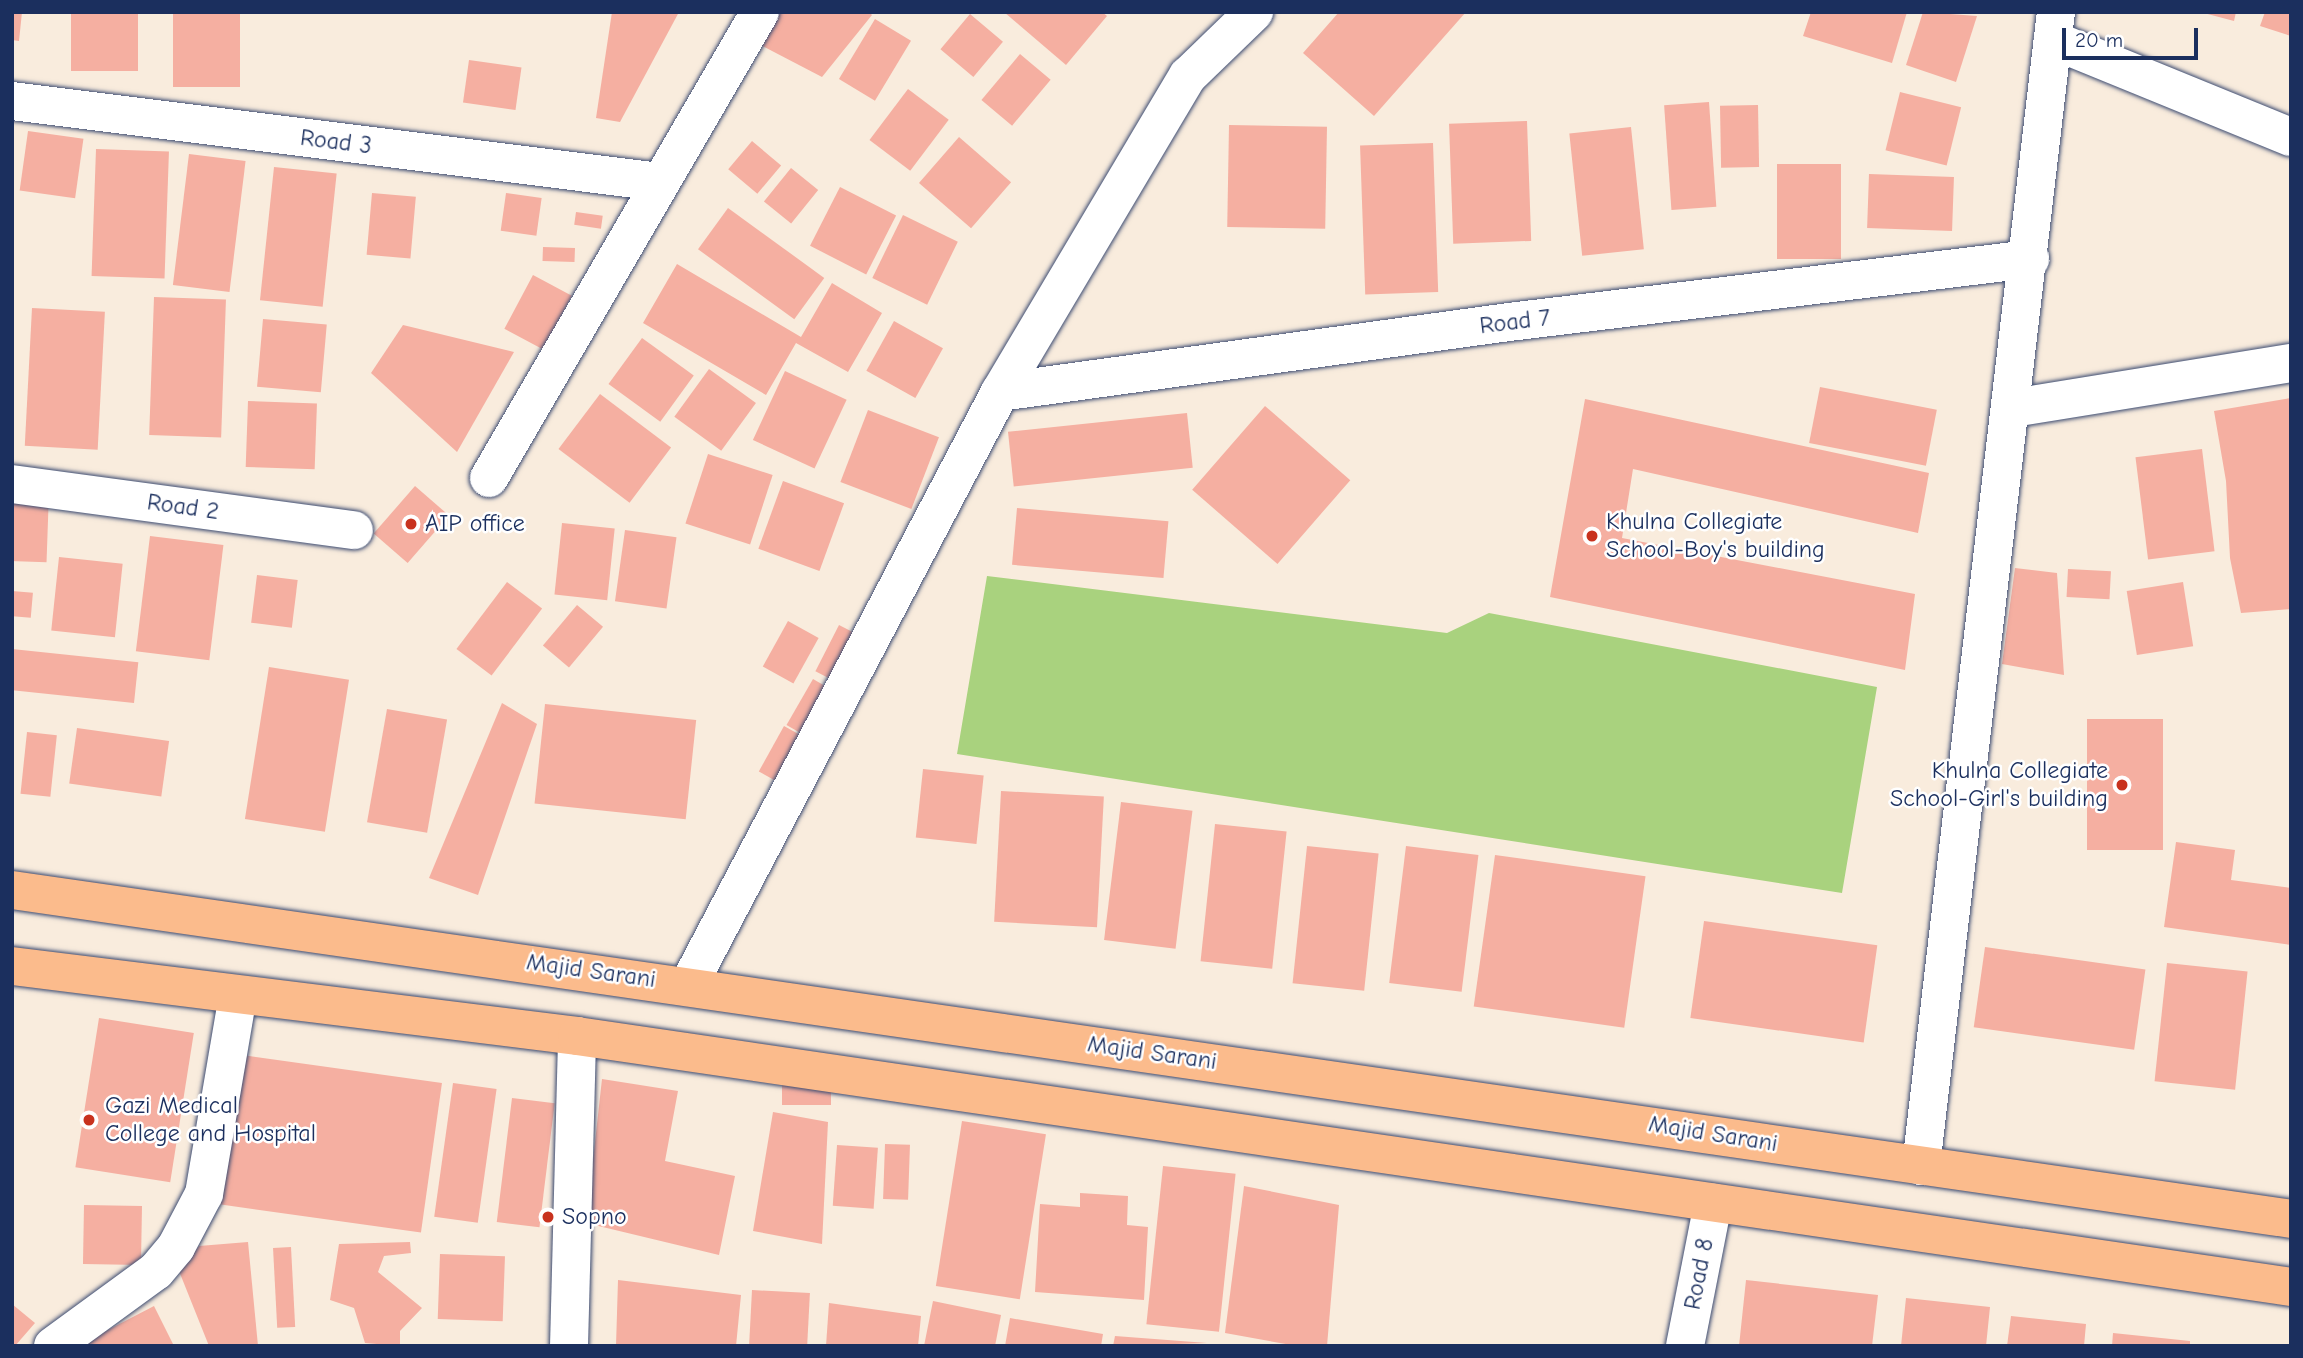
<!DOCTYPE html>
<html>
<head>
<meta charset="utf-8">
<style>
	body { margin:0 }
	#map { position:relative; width:2303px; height:1358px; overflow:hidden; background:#f9ecdd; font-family:"Comic Neue",sans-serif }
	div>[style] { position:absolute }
	.green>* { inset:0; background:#a9d27e }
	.building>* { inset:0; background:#f5afa1; transform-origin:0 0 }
	.roads { filter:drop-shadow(0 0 2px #3c4b71) drop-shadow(0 0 2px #3c4b71) }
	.minor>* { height:38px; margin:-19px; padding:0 19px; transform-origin:19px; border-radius:19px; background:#fff }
	.major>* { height:38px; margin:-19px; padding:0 19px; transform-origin:19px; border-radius:19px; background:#fbbb8c }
	.dots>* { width:19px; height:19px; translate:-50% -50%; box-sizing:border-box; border:4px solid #fff; border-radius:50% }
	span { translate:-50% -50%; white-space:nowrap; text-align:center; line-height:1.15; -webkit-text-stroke:5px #fff; paint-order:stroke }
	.street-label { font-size:24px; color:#1b2f5e }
	.poi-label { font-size:24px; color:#1b2f5e }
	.left { translate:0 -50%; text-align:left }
	.right { translate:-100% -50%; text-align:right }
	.frame { position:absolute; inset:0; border:14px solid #1b2f5e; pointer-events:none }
	.scale { position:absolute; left:2062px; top:28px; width:136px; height:32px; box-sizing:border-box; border:4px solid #1b2f5e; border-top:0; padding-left:9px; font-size:21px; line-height:24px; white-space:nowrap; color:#1b2f5e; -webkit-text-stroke:5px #fff; paint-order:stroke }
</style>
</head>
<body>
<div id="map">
	<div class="green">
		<i style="clip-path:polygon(987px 576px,1447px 633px,1489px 613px,1877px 687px,1842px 893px,957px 754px)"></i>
	</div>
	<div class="building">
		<i style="clip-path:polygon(12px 12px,22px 12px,19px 41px,12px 40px)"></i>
		<i style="left:71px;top:12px;width:67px;height:59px"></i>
		<i style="left:173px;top:12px;width:67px;height:75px"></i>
		<i style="clip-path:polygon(612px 12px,679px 12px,620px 122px,596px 118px)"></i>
		<i style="clip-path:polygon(763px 12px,869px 12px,872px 15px,822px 77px,745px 37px)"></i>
		<i style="clip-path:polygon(1004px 12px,1102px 12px,1107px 16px,1066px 65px)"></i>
		<i style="clip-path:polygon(1339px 12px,1466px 12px,1374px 116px,1303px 53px)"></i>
		<i style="clip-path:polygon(1811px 12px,1907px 12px,1892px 63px,1803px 36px)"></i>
		<i style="clip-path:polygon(1923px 12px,1977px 16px,1956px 82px,1906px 65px)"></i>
		<i style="clip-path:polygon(2200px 12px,2236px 12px,2234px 21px)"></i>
		<i style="clip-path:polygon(2265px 12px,2291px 12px,2291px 36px,2260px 26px)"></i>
		<i style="left:970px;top:14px;width:43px;height:46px;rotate:40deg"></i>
		<i style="left:875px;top:19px;width:42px;height:70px;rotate:31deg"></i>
		<i style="left:1020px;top:54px;width:40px;height:60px;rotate:40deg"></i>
		<i style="left:469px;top:60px;width:53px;height:43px;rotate:8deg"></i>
		<i style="left:908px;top:89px;width:51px;height:64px;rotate:37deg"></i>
		<i style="left:1900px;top:92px;width:63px;height:60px;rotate:14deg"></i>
		<i style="left:1709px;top:102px;width:105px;height:45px;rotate:86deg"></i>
		<i style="left:1758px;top:105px;width:62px;height:38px;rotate:89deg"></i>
		<i style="left:1527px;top:121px;width:120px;height:78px;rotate:88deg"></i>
		<i style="left:1229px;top:125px;width:98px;height:102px;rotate:1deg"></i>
		<i style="left:1631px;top:127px;width:123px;height:62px;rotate:84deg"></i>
		<i style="left:28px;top:131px;width:56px;height:60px;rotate:8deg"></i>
		<i style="left:959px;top:137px;width:69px;height:61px;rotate:41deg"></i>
		<i style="left:752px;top:141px;width:38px;height:37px;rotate:40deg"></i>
		<i style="left:1433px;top:143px;width:149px;height:73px;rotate:88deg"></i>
		<i style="left:96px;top:149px;width:73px;height:127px;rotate:2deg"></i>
		<i style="left:189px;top:154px;width:57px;height:132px;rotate:7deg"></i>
		<i style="left:1777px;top:164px;width:64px;height:95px"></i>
		<i style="left:274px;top:167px;width:63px;height:134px;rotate:6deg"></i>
		<i style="left:791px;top:168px;width:35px;height:43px;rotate:39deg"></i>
		<i style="left:1869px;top:174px;width:85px;height:54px;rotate:2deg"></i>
		<i style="left:840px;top:187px;width:63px;height:66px;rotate:27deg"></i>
		<i style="left:372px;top:193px;width:44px;height:62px;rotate:5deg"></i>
		<i style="left:506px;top:193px;width:36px;height:38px;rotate:8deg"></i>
		<i style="left:728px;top:208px;width:119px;height:51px;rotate:36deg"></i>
		<i style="left:576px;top:212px;width:27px;height:13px;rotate:8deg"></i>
		<i style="left:903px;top:215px;width:61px;height:70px;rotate:26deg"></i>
		<i style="left:543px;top:247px;width:32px;height:14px;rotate:2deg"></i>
		<i style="clip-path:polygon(677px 264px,801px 337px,832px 283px,882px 313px,848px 372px,796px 343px,766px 395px,643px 323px)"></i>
		<i style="left:533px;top:275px;width:44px;height:61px;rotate:28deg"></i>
		<i style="left:154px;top:297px;width:72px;height:138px;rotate:2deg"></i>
		<i style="left:32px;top:308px;width:73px;height:138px;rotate:3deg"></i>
		<i style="left:263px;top:319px;width:64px;height:68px;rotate:5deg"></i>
		<i style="left:894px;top:321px;width:56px;height:57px;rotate:29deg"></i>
		<i style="clip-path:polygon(403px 325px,514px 352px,457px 452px,371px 373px)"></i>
		<i style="left:642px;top:338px;width:64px;height:57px;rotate:36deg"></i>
		<i style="left:709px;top:369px;width:58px;height:59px;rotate:36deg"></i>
		<i style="left:785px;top:371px;width:68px;height:76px;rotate:25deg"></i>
		<i style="left:1820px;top:387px;width:119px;height:57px;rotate:11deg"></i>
		<i style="left:600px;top:394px;width:89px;height:69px;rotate:37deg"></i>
		<i style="clip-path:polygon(2291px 398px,2291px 609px,2241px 613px,2230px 558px,2226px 481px,2214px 411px)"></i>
		<i style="clip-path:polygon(1585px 399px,1929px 473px,1918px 533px,1633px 469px,1622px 538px,1915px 594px,1905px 670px,1550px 597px)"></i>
		<i style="left:248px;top:401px;width:69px;height:66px;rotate:2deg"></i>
		<i style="left:1265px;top:406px;width:113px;height:111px;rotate:41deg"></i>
		<i style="left:868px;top:410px;width:76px;height:77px;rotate:21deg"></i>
		<i style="left:1187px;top:413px;width:55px;height:180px;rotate:84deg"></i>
		<i style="left:2202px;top:449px;width:103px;height:67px;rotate:83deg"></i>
		<i style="left:708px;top:454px;width:68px;height:73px;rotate:18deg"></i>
		<i style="left:783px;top:481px;width:65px;height:72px;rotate:20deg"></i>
		<i style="left:415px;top:486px;width:45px;height:63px;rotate:41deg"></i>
		<i style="left:12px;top:491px;width:37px;height:70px;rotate:2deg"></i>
		<i style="left:1017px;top:508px;width:152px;height:57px;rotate:5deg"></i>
		<i style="left:562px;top:523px;width:53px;height:72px;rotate:6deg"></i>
		<i style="left:625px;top:530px;width:52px;height:72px;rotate:8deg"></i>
		<i style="left:150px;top:536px;width:74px;height:116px;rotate:7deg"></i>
		<i style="left:59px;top:557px;width:64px;height:74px;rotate:6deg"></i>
		<i style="clip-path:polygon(2015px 568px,2057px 573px,2064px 675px,2002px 664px)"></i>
		<i style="left:2068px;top:569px;width:43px;height:28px;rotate:3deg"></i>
		<i style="left:257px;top:575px;width:41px;height:48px;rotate:7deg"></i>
		<i style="left:507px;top:582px;width:44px;height:84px;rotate:37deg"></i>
		<i style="left:2183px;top:582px;width:65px;height:57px;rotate:81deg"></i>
		<i style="left:12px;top:591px;width:21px;height:25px;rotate:5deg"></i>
		<i style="left:577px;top:605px;width:34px;height:53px;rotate:40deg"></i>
		<i style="left:788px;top:621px;width:35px;height:52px;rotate:29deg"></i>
		<i style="left:839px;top:625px;width:35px;height:52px;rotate:27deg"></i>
		<i style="left:12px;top:649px;width:127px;height:41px;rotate:6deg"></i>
		<i style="left:269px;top:667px;width:81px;height:154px;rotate:9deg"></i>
		<i style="left:813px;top:679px;width:34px;height:53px;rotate:30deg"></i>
		<i style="clip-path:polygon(502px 703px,537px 724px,478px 895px,429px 878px)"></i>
		<i style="left:545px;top:704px;width:152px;height:100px;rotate:6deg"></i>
		<i style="left:387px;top:709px;width:61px;height:115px;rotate:10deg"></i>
		<i style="left:2087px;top:719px;width:76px;height:131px"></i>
		<i style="left:784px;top:726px;width:35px;height:52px;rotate:29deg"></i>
		<i style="left:77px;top:728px;width:93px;height:56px;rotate:8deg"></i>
		<i style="left:27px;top:732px;width:30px;height:62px;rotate:6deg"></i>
		<i style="left:923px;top:769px;width:61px;height:69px;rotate:6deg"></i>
		<i style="left:1001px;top:791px;width:103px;height:131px;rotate:3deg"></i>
		<i style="left:1121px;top:802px;width:72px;height:139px;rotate:7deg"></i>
		<i style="left:1215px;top:824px;width:72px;height:138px;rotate:6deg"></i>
		<i style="clip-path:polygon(2176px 842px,2235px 850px,2231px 880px,2291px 888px,2291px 945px,2164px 927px)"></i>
		<i style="left:1307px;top:846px;width:72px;height:138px;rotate:6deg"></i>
		<i style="left:1406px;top:846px;width:73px;height:138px;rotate:7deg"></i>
		<i style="left:1495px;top:855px;width:152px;height:153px;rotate:8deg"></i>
		<i style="left:1704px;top:921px;width:175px;height:98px;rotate:8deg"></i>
		<i style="left:1985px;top:947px;width:162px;height:81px;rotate:8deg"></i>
		<i style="left:2167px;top:963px;width:81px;height:119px;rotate:6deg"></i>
		<i style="left:99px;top:1018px;width:96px;height:151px;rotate:9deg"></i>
		<i style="left:235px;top:1054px;width:209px;height:151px;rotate:8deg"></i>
		<i style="clip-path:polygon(602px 1079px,678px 1091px,665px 1161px,735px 1176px,719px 1255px,586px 1223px)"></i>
		<i style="left:831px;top:1082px;width:23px;height:49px;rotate:90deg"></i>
		<i style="left:453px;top:1083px;width:44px;height:135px;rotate:8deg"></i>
		<i style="left:512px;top:1098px;width:43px;height:125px;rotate:7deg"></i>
		<i style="clip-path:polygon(773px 1112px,828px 1122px,822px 1244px,753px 1231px)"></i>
		<i style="left:962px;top:1121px;width:85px;height:167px;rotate:9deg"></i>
		<i style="left:885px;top:1144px;width:25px;height:55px;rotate:2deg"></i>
		<i style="left:837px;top:1145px;width:41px;height:61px;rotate:4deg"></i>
		<i style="left:1163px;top:1166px;width:73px;height:159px;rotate:6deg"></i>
		<i style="clip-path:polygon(1244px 1186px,1339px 1205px,1327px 1346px,1297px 1346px,1225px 1333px)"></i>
		<i style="clip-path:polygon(1080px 1193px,1128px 1196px,1127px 1225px,1148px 1227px,1144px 1300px,1035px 1292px,1040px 1204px,1080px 1207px)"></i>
		<i style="left:84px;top:1205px;width:58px;height:59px;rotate:1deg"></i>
		<i style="clip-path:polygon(248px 1242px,258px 1346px,209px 1346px,179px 1271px,199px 1246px)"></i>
		<i style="clip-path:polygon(410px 1242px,411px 1253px,384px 1256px,378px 1272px,422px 1308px,400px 1331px,400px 1346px,365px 1343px,354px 1308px,330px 1300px,339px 1244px)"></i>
		<i style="left:291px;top:1247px;width:80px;height:18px;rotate:87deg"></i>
		<i style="left:440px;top:1254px;width:65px;height:65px;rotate:2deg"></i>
		<i style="clip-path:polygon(618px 1280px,741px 1295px,736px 1346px,616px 1346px)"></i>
		<i style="clip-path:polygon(1746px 1280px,1878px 1295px,1872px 1346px,1739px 1346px)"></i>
		<i style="left:752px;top:1290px;width:58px;height:56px;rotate:3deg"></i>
		<i style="clip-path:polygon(1906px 1298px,1990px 1307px,1986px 1346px,1901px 1346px)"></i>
		<i style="clip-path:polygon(933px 1301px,1001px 1315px,995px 1346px,924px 1346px)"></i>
		<i style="clip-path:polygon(829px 1303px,921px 1316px,918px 1346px,826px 1346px)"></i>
		<i style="clip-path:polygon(12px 1304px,35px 1323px,15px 1346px,12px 1346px)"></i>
		<i style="clip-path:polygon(154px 1306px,174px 1346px,77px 1346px)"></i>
		<i style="clip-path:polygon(2011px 1316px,2086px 1324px,2084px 1346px,2007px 1346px)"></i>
		<i style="clip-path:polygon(1010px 1318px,1103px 1334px,1101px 1346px,1005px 1346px)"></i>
		<i style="clip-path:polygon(2113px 1333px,2190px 1341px,2190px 1346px,2112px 1346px)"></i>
		<i style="clip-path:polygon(1115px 1336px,1207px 1343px,1113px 1346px)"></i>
	</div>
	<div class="roads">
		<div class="minor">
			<i style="left:2053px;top:40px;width:257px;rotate:22.2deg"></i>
			<i style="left:12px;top:101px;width:653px;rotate:7.13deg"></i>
			<i style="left:1000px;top:392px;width:514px;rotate:-7.83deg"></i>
			<i style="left:1509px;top:322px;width:525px;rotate:-6.89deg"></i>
			<i style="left:2013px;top:408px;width:282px;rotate:-9.2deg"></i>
			<i style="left:489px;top:478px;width:539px;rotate:-59.82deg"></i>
			<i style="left:12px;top:484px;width:345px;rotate:7.7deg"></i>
			<i style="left:688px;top:986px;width:671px;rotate:-62.29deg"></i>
			<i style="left:1000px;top:392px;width:368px;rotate:-59.3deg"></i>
			<i style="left:1188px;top:76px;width:92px;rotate:-44.1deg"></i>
			<i style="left:1921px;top:1166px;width:1162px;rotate:-83.33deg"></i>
			<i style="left:53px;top:1346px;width:127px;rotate:-36.1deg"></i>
			<i style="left:156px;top:1271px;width:31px;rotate:-50deg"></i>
			<i style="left:176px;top:1247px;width:60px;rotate:-62.2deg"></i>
			<i style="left:204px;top:1194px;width:202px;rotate:-80.3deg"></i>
			<i style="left:569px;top:1346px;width:310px;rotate:-88.5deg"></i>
			<i style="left:1685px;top:1346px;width:146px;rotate:-78.9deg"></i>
		</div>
		<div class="major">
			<i style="left:12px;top:890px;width:2303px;rotate:8.21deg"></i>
			<i style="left:12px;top:966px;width:569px;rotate:7.06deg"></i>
			<i style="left:577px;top:1036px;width:1732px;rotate:8.33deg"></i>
		</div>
	</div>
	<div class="dots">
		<i style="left:411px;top:524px;background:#c8321e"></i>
		<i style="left:1592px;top:536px;background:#c8321e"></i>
		<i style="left:2122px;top:785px;background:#c8321e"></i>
		<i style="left:89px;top:1120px;background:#c8321e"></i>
		<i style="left:548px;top:1217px;background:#c8321e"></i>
	</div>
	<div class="street-label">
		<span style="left:336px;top:142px;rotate:7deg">Road 3</span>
		<span style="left:1515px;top:322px;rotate:-7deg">Road 7</span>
		<span style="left:183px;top:507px;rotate:8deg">Road 2</span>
		<span style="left:591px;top:971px;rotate:8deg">Majid Sarani</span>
		<span style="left:1152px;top:1053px;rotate:8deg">Majid Sarani</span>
		<span style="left:1713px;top:1134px;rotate:9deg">Majid Sarani</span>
		<span style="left:1699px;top:1274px;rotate:-79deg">Road 8</span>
	</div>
	<div class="poi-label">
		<span class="left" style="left:1606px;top:536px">Khulna Collegiate<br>School-Boy's building</span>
		<span class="left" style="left:425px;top:524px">AIP office</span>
		<span class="right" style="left:2108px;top:785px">Khulna Collegiate<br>School-Girl's building</span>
		<span class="left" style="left:105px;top:1120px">Gazi Medical<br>College and Hospital</span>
		<span class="left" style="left:562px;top:1217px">Sopno</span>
	</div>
	<div class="frame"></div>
	<div class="scale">20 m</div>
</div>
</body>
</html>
